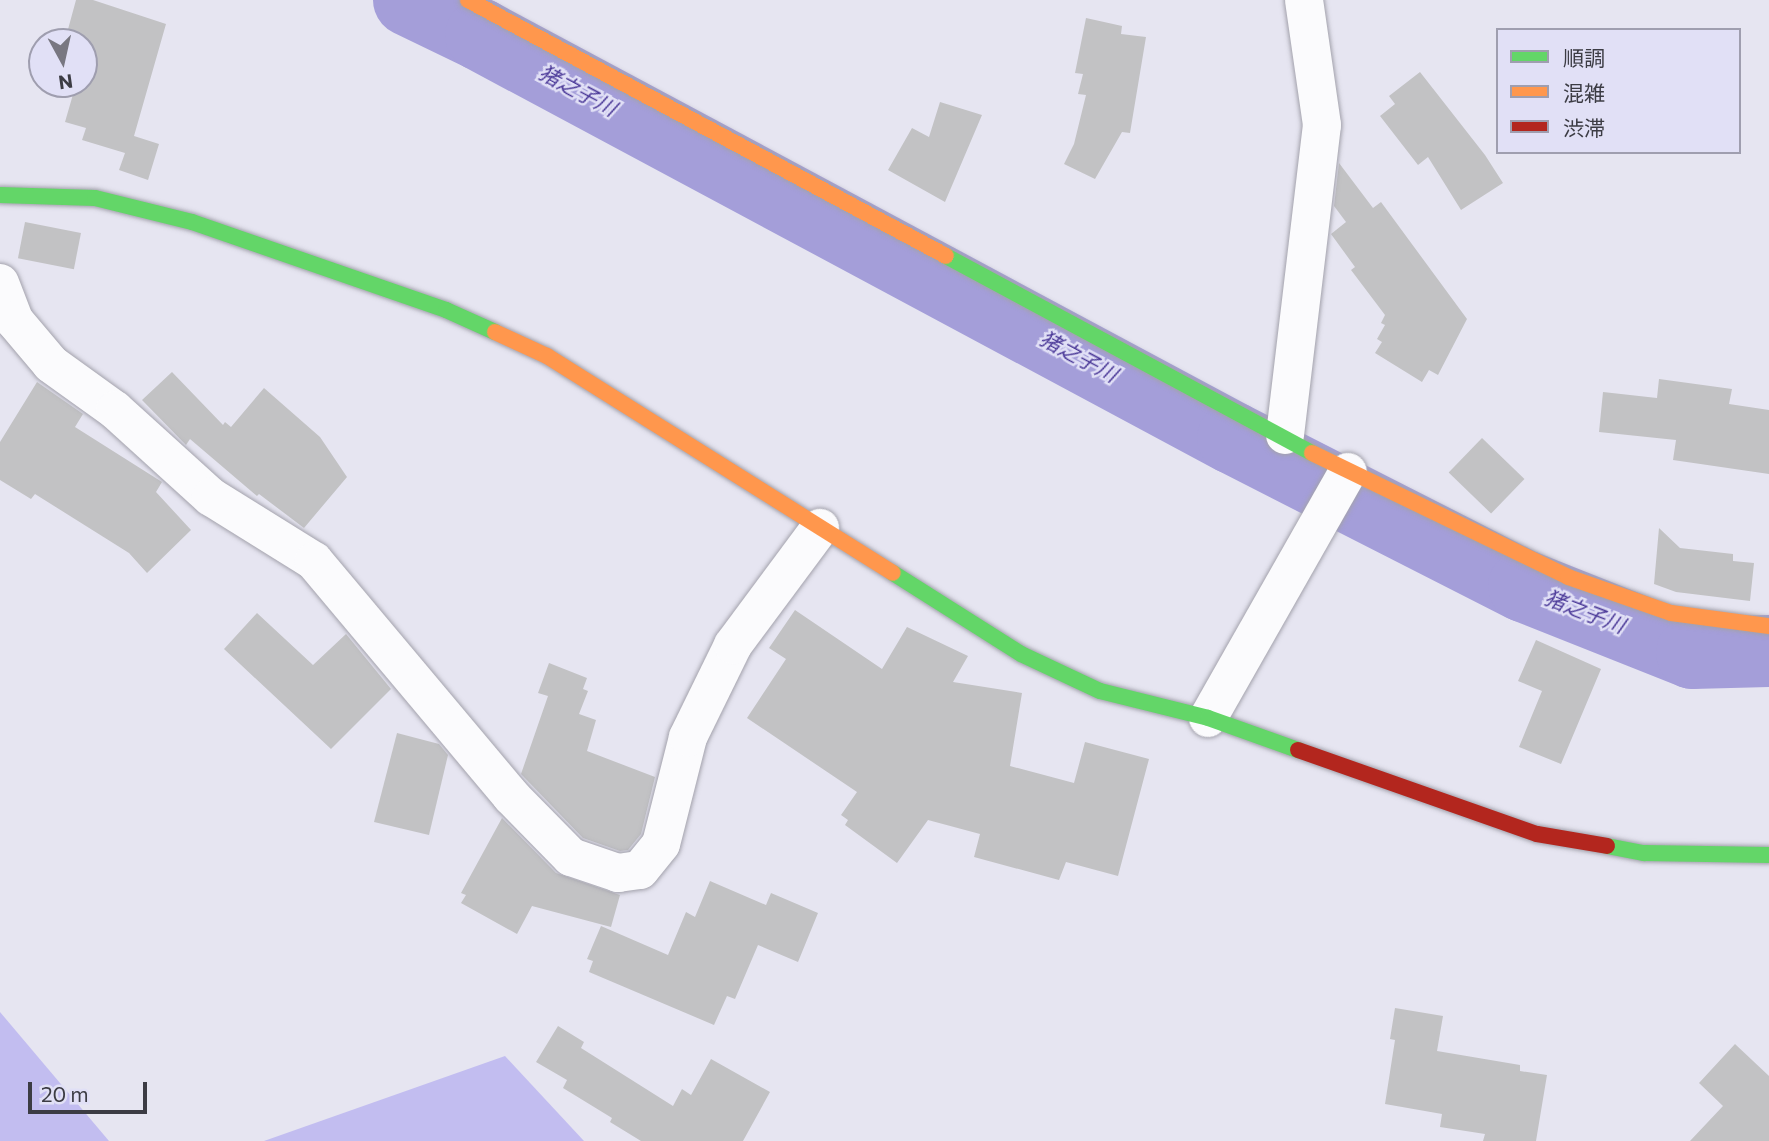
<!DOCTYPE html>
<html>
<head>
<meta charset="utf-8">
<style>
	body { margin:0 }
	#map { position:relative; width:1769px; height:1141px; overflow:hidden; background:#e6e5f1; font-family:Commissioner,"Noto Sans JP",sans-serif }
	div>[style] { position:absolute }
	.forest>* { inset:0; background:#c2bdf0 }
	.river>* { height:72px; margin:-36px; padding:0 36px; transform-origin:36px; border-radius:36px; background:#a49ed9 }
	.building>* { inset:0; background:#c2c2c4; transform-origin:0 0 }
	.roads { filter:drop-shadow(0 0 2px #a3a2ac) drop-shadow(0 0 2px #a3a2ac) }
	.street>* { height:38px; margin:-19px; padding:0 19px; transform-origin:19px; border-radius:19px; background:#fbfbfd }
	.fast>* { height:16px; margin:-8px; padding:0 8px; transform-origin:8px; border-radius:8px; background:#63d668 }
	.slow>* { height:16px; margin:-8px; padding:0 8px; transform-origin:8px; border-radius:8px; background:#ff974d }
	.jam>* { height:16px; margin:-8px; padding:0 8px; transform-origin:8px; border-radius:8px; background:#b3261e }
	span { translate:-50% -50%; white-space:nowrap; text-align:center; line-height:1.15; -webkit-text-stroke:5px #e1e0f6; paint-order:stroke }
	.water-label { font-size:21px; color:#4b3998; font-style:italic }
	.legend { position:absolute; left:1496px; top:28px; width:245px; height:126px; box-sizing:border-box; background:#e1e0f6; border:2px solid #9f9eaf; margin:0; padding:9px 12px; list-style:none; font-size:21px; color:#3c3c44 }
	.legend li { display:flex; align-items:center; gap:14px; height:35px }
	.legend b { width:35px; border:2px solid #9f9eaf }
	.north { position:absolute; left:28px; top:28px; width:70px; height:70px; box-sizing:border-box; background:#e1e0f6; border:2px solid #9f9eaf; border-radius:50%; rotate:172deg; font-size:19px; font-weight:700; line-height:28px; text-align:center; color:#3c3c44 }
	.north::after { content:''; display:block; margin:auto; width:24px; height:32px; background:#787781; clip-path:polygon(50% 0,100% 100%,50% 72%,0 100%) }
	.scale { position:absolute; left:28px; top:1082px; width:119px; height:32px; box-sizing:border-box; border:4px solid #3c3c44; border-top:0; padding-left:9px; font-size:21px; line-height:24px; white-space:nowrap; color:#3c3c44; -webkit-text-stroke:5px #e1e0f6; paint-order:stroke }
</style>
</head>
<body>
<div id="map">
	<div class="forest">
		<i style="clip-path:polygon(0 1012px,109px 1141px,0 1141px)"></i>
		<i style="clip-path:polygon(505px 1056px,584px 1141px,264px 1141px)"></i>
	</div>
	<div class="river">
		<i style="left:409px;top:0;width:80px;rotate:25.9deg"></i>
		<i style="left:481px;top:35px;width:853px;rotate:28.19deg"></i>
		<i style="left:1233px;top:438px;width:326px;rotate:27deg"></i>
		<i style="left:1524px;top:586px;width:181px;rotate:21.7deg"></i>
		<i style="left:1692px;top:653px;width:77px;rotate:-1.5deg"></i>
	</div>
	<div class="building">
		<i style="clip-path:polygon(76px 0,93px 0,166px 24px,134px 136px,159px 144px,148px 180px,119px 170px,125px 153px,82px 140px,86px 128px,65px 122px,76px 84px,84px 84px,84px 59px,90px 40px,67px 33px)"></i>
		<i style="clip-path:polygon(1086px 18px,1122px 26px,1121px 34px,1146px 37px,1130px 133px,1122px 132px,1095px 179px,1064px 164px,1074px 144px,1086px 95px,1078px 94px,1083px 74px,1075px 73px)"></i>
		<i style="clip-path:polygon(1420px 72px,1485px 155px,1503px 183px,1461px 210px,1428px 157px,1418px 165px,1380px 116px,1395px 104px,1389px 96px)"></i>
		<i style="clip-path:polygon(940px 102px,982px 115px,945px 202px,888px 170px,912px 128px,929px 137px)"></i>
		<i style="clip-path:polygon(1339px 163px,1373px 208px,1381px 202px,1467px 319px,1438px 375px,1429px 370px,1422px 382px,1375px 353px,1382px 342px,1377px 339px,1385px 325px,1381px 323px,1385px 315px,1351px 270px,1355px 267px,1331px 234px,1346px 222px,1334px 206px)"></i>
		<i style="left:25px;top:222px;width:57px;height:37px;rotate:11deg"></i>
		<i style="clip-path:polygon(172px 372px,223px 425px,225px 422px,231px 427px,264px 388px,320px 437px,347px 477px,304px 528px,259px 494px,257px 496px,190px 439px,186px 445px,142px 400px)"></i>
		<i style="clip-path:polygon(1659px 379px,1732px 389px,1729px 404px,1769px 410px,1769px 474px,1673px 460px,1676px 440px,1599px 432px,1603px 392px,1657px 398px)"></i>
		<i style="clip-path:polygon(37px 382px,83px 414px,75px 427px,162px 482px,156px 492px,191px 530px,147px 573px,129px 553px,35px 494px,31px 499px,0 480px,0 442px)"></i>
		<i style="left:1482px;top:438px;width:59px;height:48px;rotate:44deg"></i>
		<i style="clip-path:polygon(1659px 528px,1680px 548px,1733px 554px,1733px 561px,1754px 563px,1750px 601px,1676px 592px,1654px 584px)"></i>
		<i style="clip-path:polygon(795px 610px,882px 669px,907px 627px,968px 656px,953px 682px,1022px 693px,1010px 766px,1074px 783px,1085px 742px,1149px 759px,1118px 876px,1066px 862px,1059px 880px,974px 857px,980px 834px,928px 820px,897px 863px,845px 825px,848px 820px,841px 815px,857px 792px,747px 718px,786px 659px,769px 648px)"></i>
		<i style="clip-path:polygon(257px 613px,313px 665px,346px 634px,391px 689px,331px 749px,224px 649px)"></i>
		<i style="clip-path:polygon(1536px 640px,1601px 669px,1561px 764px,1519px 747px,1542px 691px,1518px 681px)"></i>
		<i style="clip-path:polygon(549px 663px,587px 678px,583px 689px,588px 691px,579px 714px,596px 720px,587px 751px,655px 777px,641px 834px,628px 850px,620px 851px,583px 838px,521px 774px,548px 696px,538px 693px)"></i>
		<i style="clip-path:polygon(397px 733px,439px 744px,448px 755px,429px 835px,374px 822px)"></i>
		<i style="clip-path:polygon(502px 818px,556px 873px,620px 895px,611px 927px,532px 906px,517px 934px,461px 903px,466px 895px,461px 893px)"></i>
		<i style="clip-path:polygon(710px 881px,766px 905px,771px 893px,818px 913px,798px 962px,758px 945px,735px 999px,727px 996px,714px 1025px,589px 972px,593px 961px,587px 959px,601px 926px,668px 955px,686px 912px,695px 917px)"></i>
		<i style="clip-path:polygon(1395px 1008px,1443px 1016px,1437px 1051px,1520px 1065px,1520px 1071px,1547px 1075px,1536px 1141px,1483px 1141px,1485px 1134px,1440px 1127px,1442px 1114px,1385px 1104px,1395px 1040px,1390px 1039px)"></i>
		<i style="clip-path:polygon(558px 1026px,584px 1042px,581px 1048px,673px 1106px,682px 1089px,691px 1095px,711px 1059px,770px 1092px,743px 1141px,641px 1141px,610px 1122px,612px 1118px,563px 1088px,567px 1080px,536px 1062px)"></i>
		<i style="clip-path:polygon(1735px 1044px,1769px 1076px,1769px 1141px,1690px 1141px,1723px 1106px,1699px 1083px)"></i>
	</div>
	<div class="roads">
		<div class="street">
			<i style="left:0;top:283px;width:40px;rotate:69deg"></i>
			<i style="left:14px;top:320px;width:57px;rotate:49.9deg"></i>
			<i style="left:51px;top:364px;width:79px;rotate:35.7deg"></i>
			<i style="left:115px;top:410px;width:130px;rotate:42.2deg"></i>
			<i style="left:211px;top:497px;width:121px;rotate:31.9deg"></i>
			<i style="left:314px;top:561px;width:307px;rotate:50deg"></i>
			<i style="left:511px;top:796px;width:86px;rotate:45.5deg"></i>
			<i style="left:571px;top:857px;width:50px;rotate:18.8deg"></i>
			<i style="left:618px;top:873px;width:22px;rotate:-8deg"></i>
			<i style="left:640px;top:870px;width:33px;rotate:-51deg"></i>
			<i style="left:661px;top:844px;width:110px;rotate:-75.8deg"></i>
			<i style="left:688px;top:737px;width:102px;rotate:-63.9deg"></i>
			<i style="left:733px;top:645px;width:146px;rotate:-53.4deg"></i>
			<i style="left:1285px;top:435px;width:312px;rotate:-83.2deg"></i>
			<i style="left:1322px;top:125px;width:126px;rotate:-98.2deg"></i>
			<i style="left:1208px;top:718px;width:283px;rotate:-60.4deg"></i>
		</div>
		<div class="fast">
			<i style="left:0;top:195px;width:95px;rotate:1.8deg"></i>
			<i style="left:95px;top:198px;width:100px;rotate:13.9deg"></i>
			<i style="left:192px;top:222px;width:269px;rotate:19.1deg"></i>
			<i style="left:446px;top:310px;width:54px;rotate:24.2deg"></i>
			<i style="left:946px;top:256px;width:416px;rotate:28.3deg"></i>
			<i style="left:893px;top:573px;width:151px;rotate:32.3deg"></i>
			<i style="left:1021px;top:654px;width:87px;rotate:25.1deg"></i>
			<i style="left:1100px;top:691px;width:111px;rotate:14deg"></i>
			<i style="left:1208px;top:718px;width:96px;rotate:19.6deg"></i>
			<i style="left:1607px;top:846px;width:38px;rotate:11deg"></i>
			<i style="left:1644px;top:853px;width:125px;rotate:0.9deg"></i>
		</div>
		<div class="slow">
			<i style="left:468px;top:0;width:542px;rotate:28.17deg"></i>
			<i style="left:495px;top:332px;width:57px;rotate:24.8deg"></i>
			<i style="left:547px;top:356px;width:408px;rotate:32.1deg"></i>
			<i style="left:1312px;top:453px;width:284px;rotate:25.8deg"></i>
			<i style="left:1568px;top:577px;width:109px;rotate:19.3deg"></i>
			<i style="left:1671px;top:613px;width:99px;rotate:7.6deg"></i>
		</div>
		<div class="jam">
			<i style="left:1298px;top:750px;width:253px;rotate:19.4deg"></i>
			<i style="left:1537px;top:834px;width:71px;rotate:9.7deg"></i>
		</div>
	</div>
	<div class="water-label">
		<span style="left:578px;top:90px;rotate:28deg">猪之子川</span>
		<span style="left:1079px;top:356px;rotate:28deg">猪之子川</span>
		<span style="left:1585px;top:611px;rotate:21deg">猪之子川</span>
	</div>
	<ul class="legend">
	<li><b style="height:9px;background:#63d668"></b>順調</li>
	<li><b style="height:9px;background:#ff974d"></b>混雑</li>
	<li><b style="height:9px;background:#b3261e"></b>渋滞</li>
	</ul>
	<div class="north">N</div>
	<div class="scale">20 m</div>
</div>
</body>
</html>
